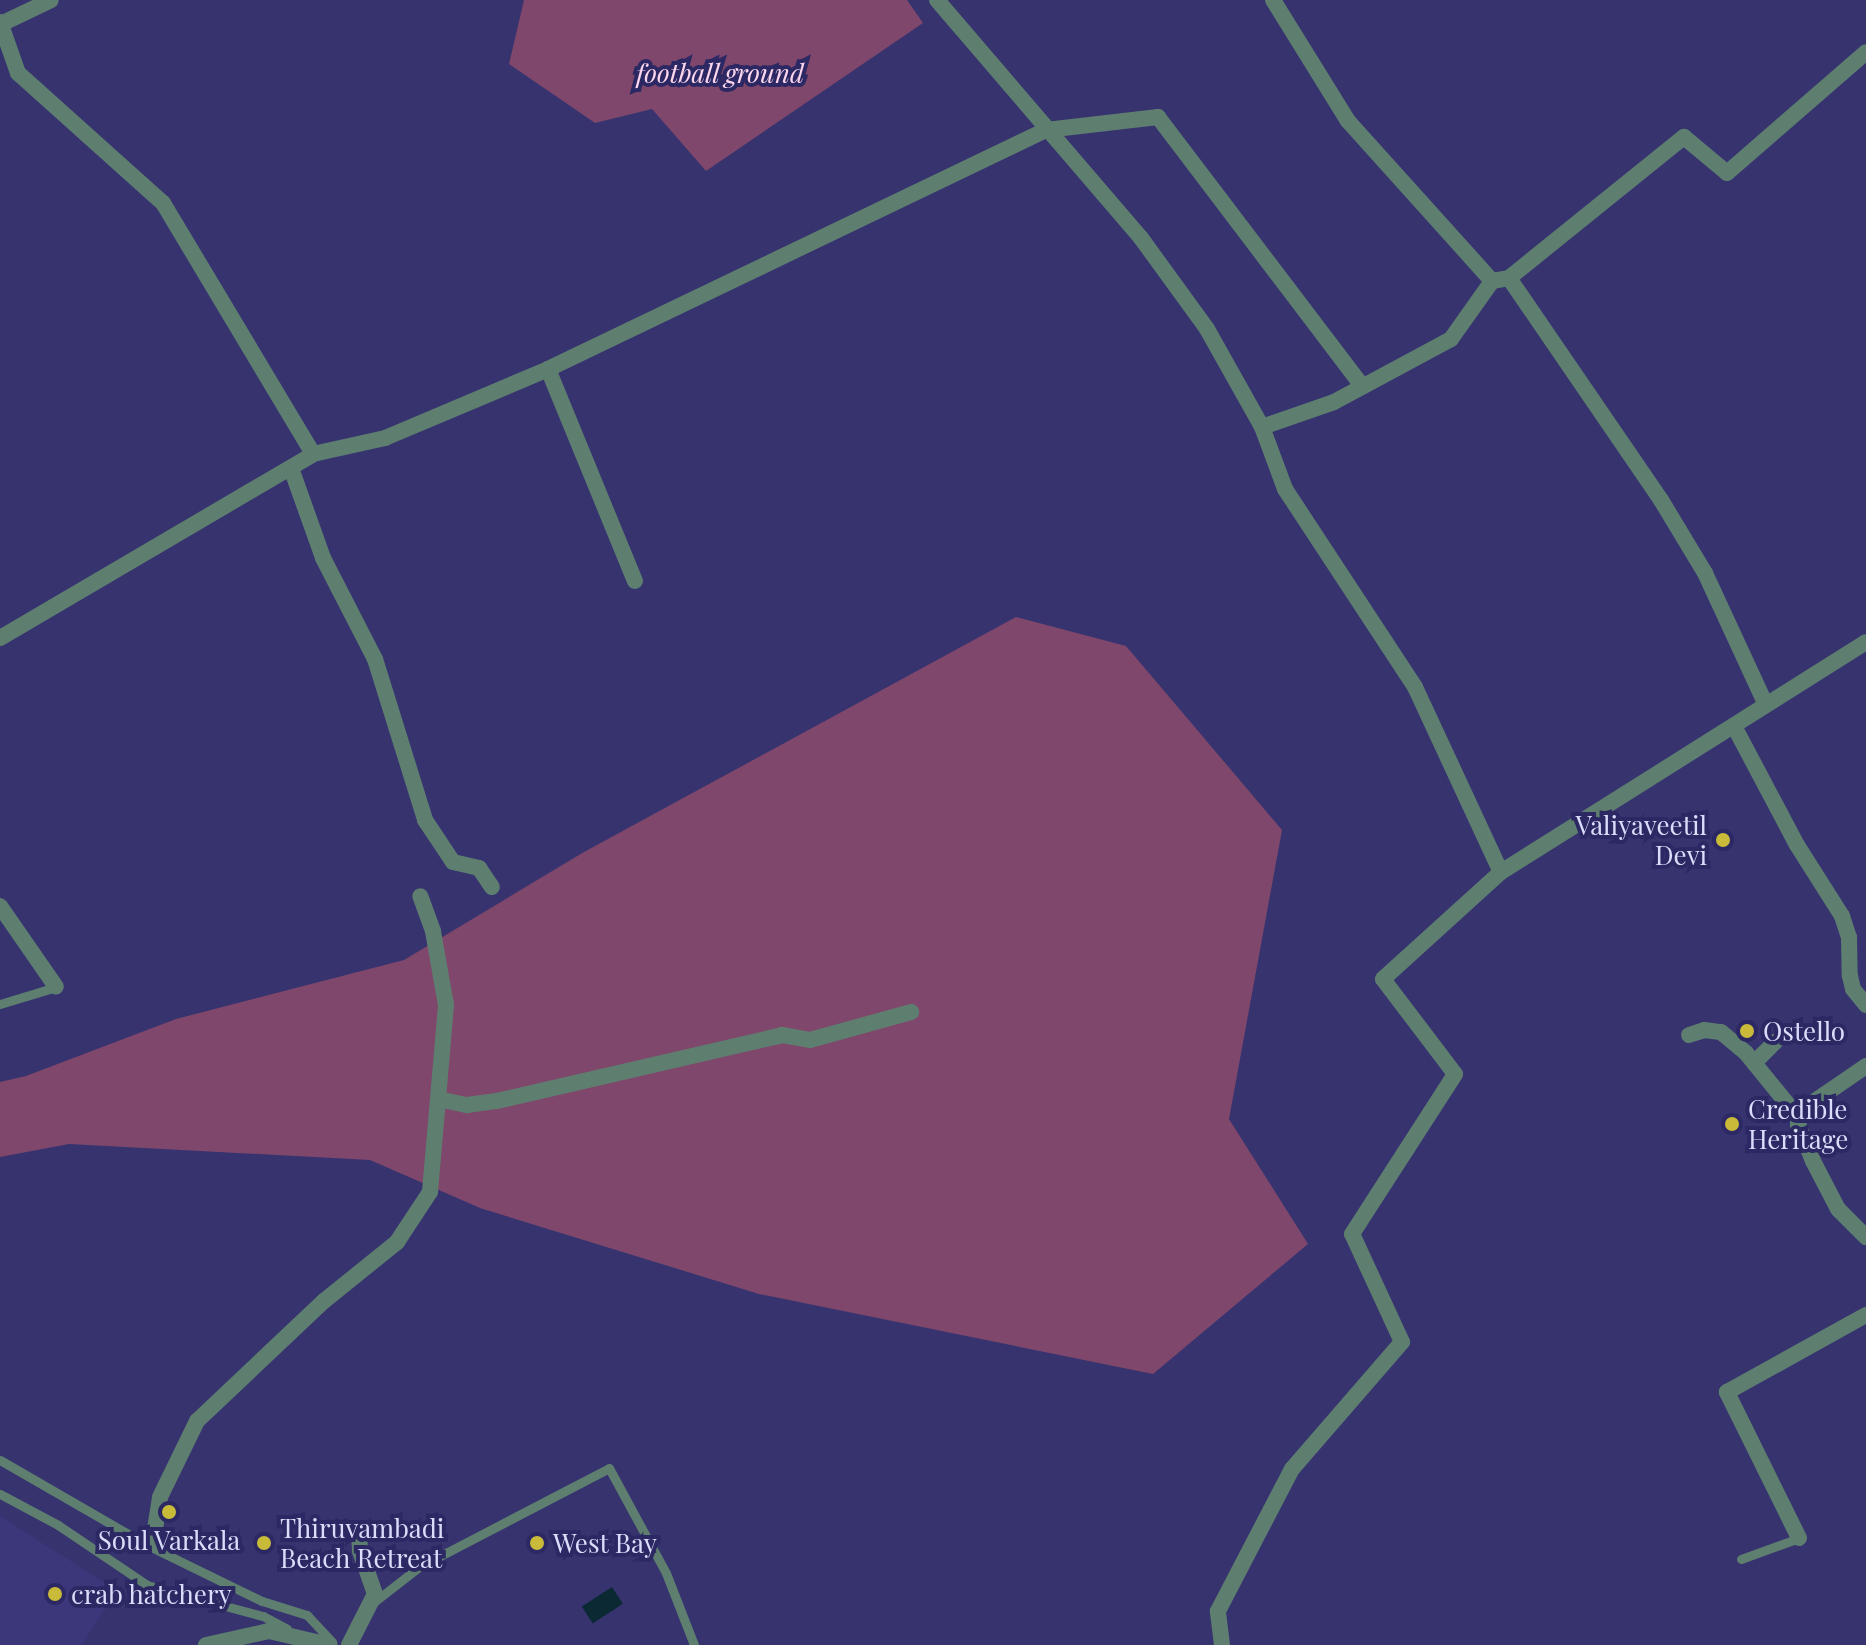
<!DOCTYPE html>
<html>
<head>
<meta charset="utf-8">
<style>
	body { margin:0 }
	#map { position:relative; width:1866px; height:1645px; overflow:hidden; background:#36336f; font-family:"Playfair Display",serif }
	div>[style] { position:absolute }
	.built>* { inset:0; background:#3c377b }
	.green>* { inset:0; background:#7f476b }
	.water>* { inset:0; background:#0b2932; transform-origin:0 0 }
	.service>* { height:9px; margin:-4.5px; padding:0 4.5px; transform-origin:4.5px; border-radius:4.5px; background:#5e7f6f }
	.minor>* { height:16px; margin:-8px; padding:0 8px; transform-origin:8px; border-radius:8px; background:#5e7f6f }
	.dots>* { width:22px; height:22px; translate:-50% -50%; box-sizing:border-box; border:4px solid #2c2863; border-radius:50% }
	span { translate:-50% -50%; white-space:nowrap; text-align:center; line-height:1.15; -webkit-text-stroke:8px #2c2863; paint-order:stroke }
	.park-label { font-size:26px; color:#fdd7ed; font-style:italic }
	.poi-label { font-size:26px; color:#dadcfa }
	.right { translate:-100% -50%; text-align:right }
	.left { translate:0 -50%; text-align:left }
</style>
</head>
<body>
<div id="map">
	<div class="built">
		<i style="clip-path:polygon(0 1516px,116px 1590px,82px 1645px,0 1645px)"></i>
	</div>
	<div class="green">
		<i style="clip-path:polygon(524px 0,907px 0,923px 23px,706px 171px,652px 109px,595px 123px,509px 64px)"></i>
		<i style="clip-path:polygon(1016px 617px,1126px 646px,1282px 830px,1229px 1119px,1308px 1244px,1153px 1374px,759px 1294px,480px 1208px,370px 1160px,69px 1144px,0 1157px,0 1082px,26px 1076px,176px 1019px,404px 960px,584px 852px)"></i>
	</div>
	<div class="water">
		<i style="left:612px;top:1587px;width:20px;height:36px;rotate:57deg"></i>
	</div>
	<div class="service">
		<i style="left:0;top:1004px;width:59px;rotate:-16.9deg"></i>
		<i style="left:0;top:1460px;width:170px;rotate:30deg"></i>
		<i style="left:147px;top:1545px;width:128px;rotate:26deg"></i>
		<i style="left:262px;top:1601px;width:47px;rotate:17.3deg"></i>
		<i style="left:307px;top:1615px;width:37px;rotate:47deg"></i>
		<i style="left:0;top:1494px;width:66px;rotate:28.1deg"></i>
		<i style="left:58px;top:1525px;width:107px;rotate:34deg"></i>
		<i style="left:147px;top:1585px;width:120px;rotate:15deg"></i>
		<i style="left:263px;top:1616px;width:27px;rotate:28deg"></i>
		<i style="left:1741px;top:1559px;width:62px;rotate:-19.9deg"></i>
		<i style="left:374px;top:1602px;width:57px;rotate:-37.9deg"></i>
		<i style="left:419px;top:1567px;width:214px;rotate:-27.5deg"></i>
		<i style="left:609px;top:1468px;width:119px;rotate:61.5deg"></i>
		<i style="left:666px;top:1573px;width:77px;rotate:68.7deg"></i>
	</div>
	<div class="minor">
		<i style="left:937px;top:0;width:313px;rotate:49.4deg"></i>
		<i style="left:1141px;top:238px;width:112px;rotate:54deg"></i>
		<i style="left:1207px;top:329px;width:112px;rotate:60.7deg"></i>
		<i style="left:1262px;top:427px;width:66px;rotate:69.6deg"></i>
		<i style="left:1285px;top:489px;width:237px;rotate:56.7deg"></i>
		<i style="left:1415px;top:687px;width:204px;rotate:65.1deg"></i>
		<i style="left:1273px;top:0;width:142px;rotate:58.2deg"></i>
		<i style="left:1348px;top:121px;width:215px;rotate:48deg"></i>
		<i style="left:0;top:22px;width:54px;rotate:70.6deg"></i>
		<i style="left:18px;top:73px;width:195px;rotate:41.9deg"></i>
		<i style="left:163px;top:203px;width:292px;rotate:59.1deg"></i>
		<i style="left:1px;top:24px;width:55px;rotate:-25.6deg"></i>
		<i style="left:1509px;top:278px;width:269px;rotate:55.6deg"></i>
		<i style="left:1661px;top:500px;width:85px;rotate:58.9deg"></i>
		<i style="left:1705px;top:573px;width:145px;rotate:65.2deg"></i>
		<i style="left:548px;top:369px;width:229px;rotate:67.7deg"></i>
		<i style="left:1262px;top:427px;width:76px;rotate:-19.1deg"></i>
		<i style="left:1334px;top:402px;width:133px;rotate:-28.3deg"></i>
		<i style="left:1451px;top:339px;width:71px;rotate:-54.7deg"></i>
		<i style="left:1492px;top:281px;width:17px;rotate:-10deg"></i>
		<i style="left:1509px;top:278px;width:225px;rotate:-38.9deg"></i>
		<i style="left:1684px;top:137px;width:56px;rotate:39.9deg"></i>
		<i style="left:1727px;top:173px;width:184px;rotate:-41deg"></i>
		<i style="left:291px;top:468px;width:96px;rotate:70.4deg"></i>
		<i style="left:323px;top:558px;width:114px;rotate:62.8deg"></i>
		<i style="left:375px;top:659px;width:169px;rotate:72.7deg"></i>
		<i style="left:425px;top:820px;width:50px;rotate:56.3deg"></i>
		<i style="left:453px;top:862px;width:27px;rotate:13deg"></i>
		<i style="left:479px;top:868px;width:23px;rotate:56deg"></i>
		<i style="left:0;top:638px;width:363px;rotate:-30.4deg"></i>
		<i style="left:313px;top:454px;width:74px;rotate:-12.5deg"></i>
		<i style="left:385px;top:438px;width:177px;rotate:-22.9deg"></i>
		<i style="left:548px;top:369px;width:552px;rotate:-25.64deg"></i>
		<i style="left:1046px;top:130px;width:113px;rotate:-6.6deg"></i>
		<i style="left:1158px;top:117px;width:335px;rotate:52.8deg"></i>
		<i style="left:1735px;top:728px;width:132px;rotate:62.1deg"></i>
		<i style="left:1797px;top:845px;width:84px;rotate:57.6deg"></i>
		<i style="left:1842px;top:916px;width:22px;rotate:72deg"></i>
		<i style="left:1849px;top:937px;width:39px;rotate:89deg"></i>
		<i style="left:1850px;top:976px;width:13px;rotate:77deg"></i>
		<i style="left:1853px;top:989px;width:21px;rotate:51deg"></i>
		<i style="left:0;top:906px;width:98px;rotate:55.3deg"></i>
		<i style="left:1689px;top:1035px;width:16px;rotate:-18deg"></i>
		<i style="left:1704px;top:1030px;width:17px;rotate:7deg"></i>
		<i style="left:1721px;top:1032px;width:33px;rotate:40deg"></i>
		<i style="left:1746px;top:1053px;width:82px;rotate:50.9deg"></i>
		<i style="left:1754px;top:1063px;width:30px;rotate:-45deg"></i>
		<i style="left:1866px;top:1066px;width:78px;rotate:145.5deg"></i>
		<i style="left:1802px;top:1110px;width:15px;rotate:106deg"></i>
		<i style="left:1798px;top:1124px;width:40px;rotate:68deg"></i>
		<i style="left:1813px;top:1161px;width:54px;rotate:62.5deg"></i>
		<i style="left:1838px;top:1209px;width:40px;rotate:45deg"></i>
		<i style="left:438px;top:1099px;width:30px;rotate:12deg"></i>
		<i style="left:467px;top:1105px;width:30px;rotate:-8deg"></i>
		<i style="left:497px;top:1101px;width:293px;rotate:-13deg"></i>
		<i style="left:782px;top:1035px;width:28px;rotate:10deg"></i>
		<i style="left:810px;top:1040px;width:105px;rotate:-15.5deg"></i>
		<i style="left:1799px;top:1538px;width:163px;rotate:-116.3deg"></i>
		<i style="left:1727px;top:1392px;width:159px;rotate:-29deg"></i>
		<i style="left:147px;top:1545px;width:18px;rotate:-63deg"></i>
		<i style="left:155px;top:1529px;width:32px;rotate:-81deg"></i>
		<i style="left:160px;top:1497px;width:85px;rotate:-64deg"></i>
		<i style="left:197px;top:1421px;width:175px;rotate:-43.4deg"></i>
		<i style="left:324px;top:1301px;width:94px;rotate:-38.9deg"></i>
		<i style="left:397px;top:1242px;width:60px;rotate:-56.6deg"></i>
		<i style="left:430px;top:1192px;width:188px;rotate:-85.1deg"></i>
		<i style="left:446px;top:1005px;width:75px;rotate:-100deg"></i>
		<i style="left:433px;top:931px;width:37px;rotate:-110deg"></i>
		<i style="left:206px;top:1645px;width:65px;rotate:-12.5deg"></i>
		<i style="left:269px;top:1631px;width:62px;rotate:13.1deg"></i>
		<i style="left:349px;top:1645px;width:57px;rotate:-63deg"></i>
		<i style="left:375px;top:1594px;width:46px;rotate:-109.2deg"></i>
		<i style="left:360px;top:1551px;width:18px;rotate:-93deg"></i>
		<i style="left:1222px;top:1645px;width:34px;rotate:-97deg"></i>
		<i style="left:1218px;top:1611px;width:160px;rotate:-62.5deg"></i>
		<i style="left:1292px;top:1469px;width:168px;rotate:-49.1deg"></i>
		<i style="left:1402px;top:1342px;width:119px;rotate:-114.8deg"></i>
		<i style="left:1352px;top:1234px;width:190px;rotate:-57.2deg"></i>
		<i style="left:1455px;top:1074px;width:119px;rotate:-127.2deg"></i>
		<i style="left:1383px;top:979px;width:159px;rotate:-42.2deg"></i>
		<i style="left:1501px;top:872px;width:431px;rotate:-32.2deg"></i>
	</div>
	<div class="dots">
		<i style="left:1723px;top:840px;background:#c9ba3a"></i>
		<i style="left:1747px;top:1031px;background:#c9ba3a"></i>
		<i style="left:1732px;top:1124px;background:#c9ba3a"></i>
		<i style="left:169px;top:1512px;background:#c9ba3a"></i>
		<i style="left:264px;top:1543px;background:#c9ba3a"></i>
		<i style="left:537px;top:1543px;background:#c9ba3a"></i>
		<i style="left:55px;top:1594px;background:#c9ba3a"></i>
	</div>
	<div class="park-label">
		<span style="left:720px;top:73px">football ground</span>
	</div>
	<div class="poi-label">
		<span class="right" style="left:1707px;top:840px">Valiyaveetil<br>Devi</span>
		<span class="left" style="left:1763px;top:1031px">Ostello</span>
		<span class="left" style="left:1748px;top:1124px">Credible<br>Heritage</span>
		<span class="left" style="left:280px;top:1543px">Thiruvambadi<br>Beach Retreat</span>
		<span style="left:169px;top:1540px">Soul Varkala</span>
		<span class="left" style="left:553px;top:1543px">West Bay</span>
		<span class="left" style="left:71px;top:1594px">crab hatchery</span>
	</div>
</div>
</body>
</html>
